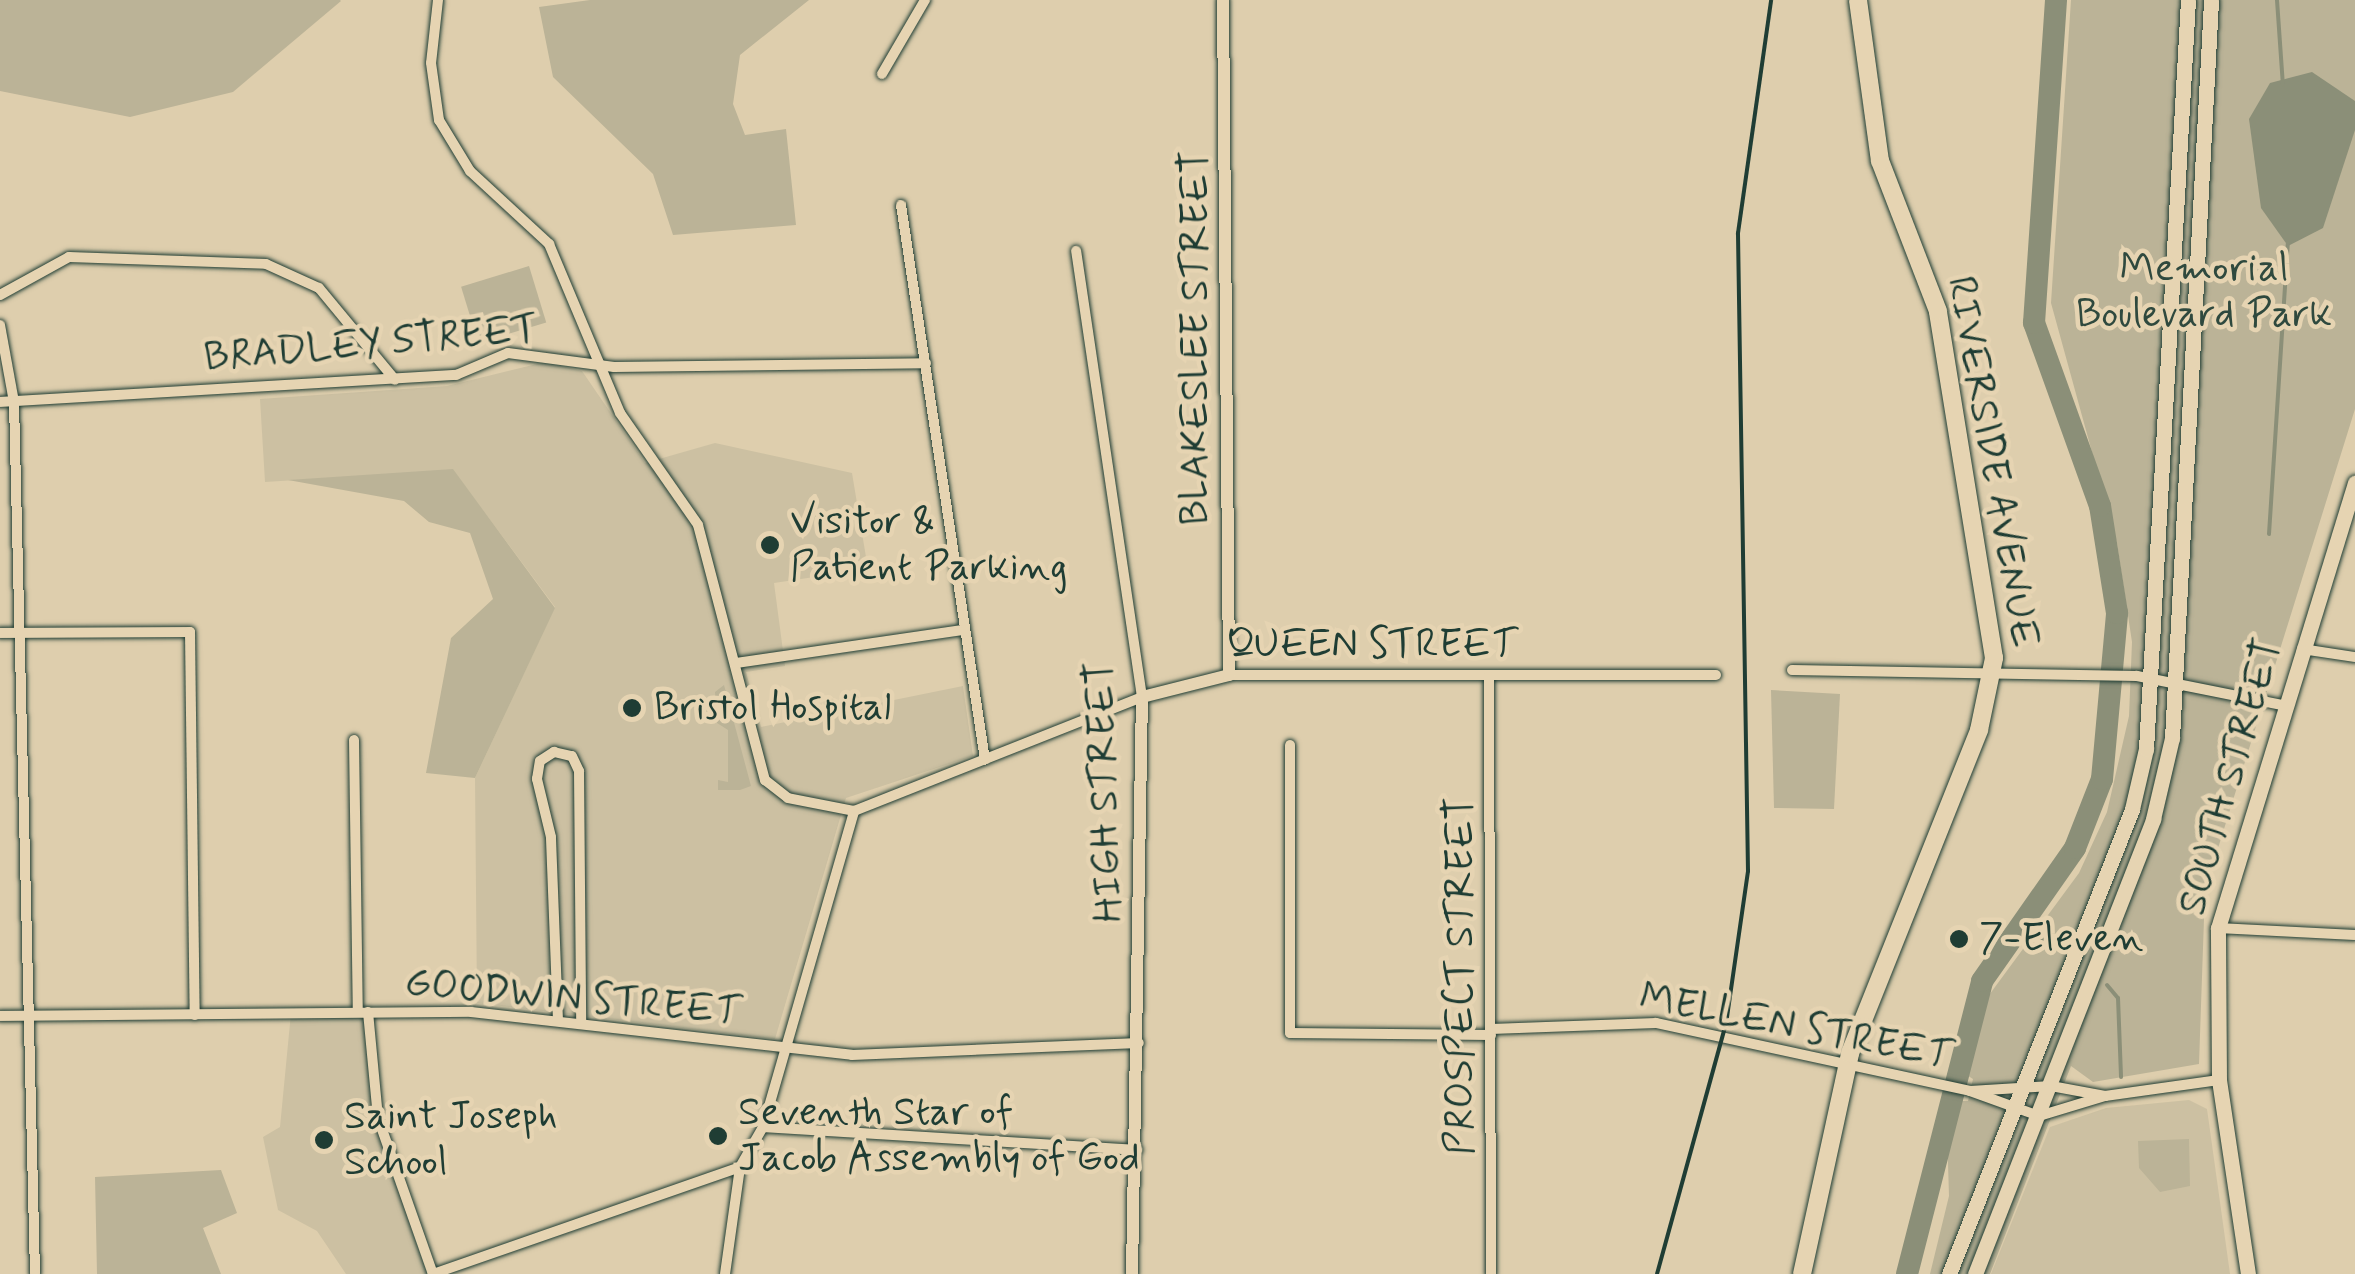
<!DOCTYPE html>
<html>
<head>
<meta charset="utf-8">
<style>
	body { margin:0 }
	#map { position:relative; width:2355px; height:1274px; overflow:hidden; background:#decead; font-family:Mynerve,sans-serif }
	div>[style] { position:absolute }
	.built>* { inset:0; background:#ccc0a2 }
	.green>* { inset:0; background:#bbb397; transform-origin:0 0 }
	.water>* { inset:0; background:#8b8f78 }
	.stream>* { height:4px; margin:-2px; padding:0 2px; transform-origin:2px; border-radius:2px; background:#8b8f78 }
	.river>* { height:22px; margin:-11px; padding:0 11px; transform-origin:11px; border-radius:11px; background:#8b8f78 }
	.roads { filter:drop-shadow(0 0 2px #1f3d34) drop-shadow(0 0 2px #1f3d34) }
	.minor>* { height:10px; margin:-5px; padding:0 5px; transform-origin:5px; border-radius:5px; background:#e6d4b2 }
	.tertiary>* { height:12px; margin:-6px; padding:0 6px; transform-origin:6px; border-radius:6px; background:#e6d4b2 }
	.secondary>* { height:15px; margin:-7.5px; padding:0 7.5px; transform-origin:7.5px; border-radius:7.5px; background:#e6d4b2 }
	.trunk>* { height:18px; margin:-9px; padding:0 9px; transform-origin:9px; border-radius:9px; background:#e6d4b2 }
	.rail>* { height:4px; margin:-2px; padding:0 2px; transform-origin:2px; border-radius:2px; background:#1f3d34 }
	.dots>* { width:28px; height:28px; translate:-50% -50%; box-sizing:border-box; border:5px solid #e6d4b2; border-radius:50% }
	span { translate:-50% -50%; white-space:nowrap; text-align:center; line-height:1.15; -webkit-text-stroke:9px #e6d4b2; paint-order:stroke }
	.park-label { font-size:40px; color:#2f493e }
	.street-label { font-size:40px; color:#1f3d34 }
	.poi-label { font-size:40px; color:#1f3d34 }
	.left { translate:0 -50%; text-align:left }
</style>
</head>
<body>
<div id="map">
	<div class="built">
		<i style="clip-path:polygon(545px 362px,582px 371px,645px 463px,715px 443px,852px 473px,868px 569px,774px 583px,785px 666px,746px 672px,761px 727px,963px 686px,973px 756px,846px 798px,775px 1039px,477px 1003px,475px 778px,555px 607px,453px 470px,265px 482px,260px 399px,447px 386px)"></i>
		<i style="clip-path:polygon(368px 1012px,370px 1078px,433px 1274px,346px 1274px,317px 1231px,278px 1210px,263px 1137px,280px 1127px,291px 1013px)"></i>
		<i style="clip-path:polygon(2189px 1100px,2207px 1109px,2230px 1274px,1991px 1274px,2050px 1127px,2106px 1108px)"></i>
	</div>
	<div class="green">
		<i style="clip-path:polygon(0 0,340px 0,341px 1px,233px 92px,130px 117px,0 91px)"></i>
		<i style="clip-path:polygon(590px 0,809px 0,740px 55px,733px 104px,745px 135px,786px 129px,796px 225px,673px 235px,653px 174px,553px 77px,539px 7px)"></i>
		<i style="clip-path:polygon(2071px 0,2355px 0,2355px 409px,2205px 890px,2199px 1064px,2093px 1082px,2071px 1066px,1990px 1274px,1930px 1274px,1949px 1196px,1947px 1131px,1954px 1101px,1968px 1101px,1973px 1079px,1962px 1072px,1981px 1006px,2079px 873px,2107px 812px,2129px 716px,2132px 642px,2117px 543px,2051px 303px)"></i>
		<i style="left:529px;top:266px;width:59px;height:71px;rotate:73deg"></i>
		<i style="clip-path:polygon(453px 469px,555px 608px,475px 778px,426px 773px,451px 638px,493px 599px,470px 533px,429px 522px,404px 501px,288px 480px)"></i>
		<i style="clip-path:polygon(724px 685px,751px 786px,740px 790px,718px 790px,718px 780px,728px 782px,728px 730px,717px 723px,715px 692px)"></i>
		<i style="clip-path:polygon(1771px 690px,1840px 694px,1834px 809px,1774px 808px)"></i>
		<i style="clip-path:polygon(2189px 1139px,2190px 1186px,2160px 1192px,2139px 1168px,2138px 1141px)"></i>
		<i style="clip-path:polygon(221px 1170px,237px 1213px,203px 1228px,221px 1274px,97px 1274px,95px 1177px)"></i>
	</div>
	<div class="water">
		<i style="clip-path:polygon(2312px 72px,2355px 101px,2355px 130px,2323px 228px,2288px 246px,2261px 208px,2249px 119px,2270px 83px)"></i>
	</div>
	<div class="stream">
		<i style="left:2277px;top:0;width:85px;rotate:86deg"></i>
		<i style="left:2269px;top:534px;width:291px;rotate:-86.3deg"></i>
		<i style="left:2025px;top:919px;width:41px;rotate:48.9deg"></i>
		<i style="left:2107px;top:985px;width:17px;rotate:50deg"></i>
		<i style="left:2118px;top:998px;width:79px;rotate:87.8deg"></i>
	</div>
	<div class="river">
		<i style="left:1907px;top:1274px;width:302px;rotate:-75.6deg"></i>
		<i style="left:1982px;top:981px;width:162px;rotate:-55deg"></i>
		<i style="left:2075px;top:848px;width:74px;rotate:-68.6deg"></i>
		<i style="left:2102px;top:779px;width:167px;rotate:-84.8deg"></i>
		<i style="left:2117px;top:613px;width:108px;rotate:-99deg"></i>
		<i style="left:2100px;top:506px;width:195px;rotate:-109.8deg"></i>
		<i style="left:2034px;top:323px;width:324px;rotate:-86.1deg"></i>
	</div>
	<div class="roads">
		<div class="minor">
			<i style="left:438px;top:0;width:63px;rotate:96.3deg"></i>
			<i style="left:431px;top:63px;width:58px;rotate:82deg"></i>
			<i style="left:439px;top:120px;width:60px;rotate:58.7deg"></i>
			<i style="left:470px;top:171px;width:108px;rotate:42.7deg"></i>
			<i style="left:549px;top:244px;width:183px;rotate:67.2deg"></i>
			<i style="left:620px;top:413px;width:136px;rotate:55.1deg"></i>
			<i style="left:698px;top:525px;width:264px;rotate:75.3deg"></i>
			<i style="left:765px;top:780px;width:29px;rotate:38deg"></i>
			<i style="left:788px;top:798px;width:67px;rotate:11.1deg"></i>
			<i style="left:882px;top:74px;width:86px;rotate:-59.8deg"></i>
			<i style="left:901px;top:205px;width:561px;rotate:81.39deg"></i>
			<i style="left:0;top:295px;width:79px;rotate:-28.8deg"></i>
			<i style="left:69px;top:257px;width:197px;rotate:2deg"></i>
			<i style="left:266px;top:264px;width:58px;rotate:24.4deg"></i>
			<i style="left:319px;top:288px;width:119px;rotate:50.4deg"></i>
			<i style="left:0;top:325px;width:78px;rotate:79.7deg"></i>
			<i style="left:14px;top:402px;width:872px;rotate:88.62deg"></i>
			<i style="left:0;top:402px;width:457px;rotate:-3.4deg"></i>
			<i style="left:456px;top:375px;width:56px;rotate:-22.9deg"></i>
			<i style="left:508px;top:353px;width:107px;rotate:7.5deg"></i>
			<i style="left:614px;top:367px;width:312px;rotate:-0.7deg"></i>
			<i style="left:0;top:633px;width:190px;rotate:-0.3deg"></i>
			<i style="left:190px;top:632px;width:383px;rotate:89.3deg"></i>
			<i style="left:2302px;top:649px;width:54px;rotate:8.6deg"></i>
			<i style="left:736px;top:663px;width:229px;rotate:-8.3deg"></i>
			<i style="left:1792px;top:670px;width:345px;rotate:1deg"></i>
			<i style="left:2137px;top:676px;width:148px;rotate:11.3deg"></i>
			<i style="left:1229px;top:675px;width:487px"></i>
			<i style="left:1489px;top:677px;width:597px;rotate:89.81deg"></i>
			<i style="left:354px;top:740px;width:272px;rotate:89.2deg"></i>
			<i style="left:1290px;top:745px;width:288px;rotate:90deg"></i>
			<i style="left:1290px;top:1033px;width:201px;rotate:0.6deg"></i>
			<i style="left:2218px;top:928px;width:137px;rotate:2.9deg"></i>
			<i style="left:368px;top:1012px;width:106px;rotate:84.6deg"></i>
			<i style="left:378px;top:1118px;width:165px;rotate:70.6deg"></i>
			<i style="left:0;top:1016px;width:471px;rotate:-0.5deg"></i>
			<i style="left:471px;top:1012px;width:383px;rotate:6.4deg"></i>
			<i style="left:852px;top:1055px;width:287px;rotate:-2.4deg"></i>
			<i style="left:558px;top:1021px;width:184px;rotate:-92.2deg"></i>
			<i style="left:551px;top:837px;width:60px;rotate:-103.6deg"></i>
			<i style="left:537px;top:779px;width:18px;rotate:-81deg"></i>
			<i style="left:540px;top:761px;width:17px;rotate:-33deg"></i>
			<i style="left:554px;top:752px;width:18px;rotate:13deg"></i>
			<i style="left:572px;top:756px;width:17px;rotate:65deg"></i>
			<i style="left:579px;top:771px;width:251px;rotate:89.5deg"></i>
			<i style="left:1491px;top:1029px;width:165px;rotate:-2.1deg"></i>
			<i style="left:1656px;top:1023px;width:321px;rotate:12.2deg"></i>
			<i style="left:1970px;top:1091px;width:73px;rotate:19.9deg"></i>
			<i style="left:2039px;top:1116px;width:69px;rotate:-16.9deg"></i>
			<i style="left:2105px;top:1096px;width:115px;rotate:-8deg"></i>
			<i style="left:1970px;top:1091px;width:81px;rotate:-3.5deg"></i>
			<i style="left:2051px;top:1086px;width:55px;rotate:10.5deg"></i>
			<i style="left:763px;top:1127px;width:375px;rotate:3.5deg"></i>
			<i style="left:433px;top:1274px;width:325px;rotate:-19.2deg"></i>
			<i style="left:740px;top:1167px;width:46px;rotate:-60.1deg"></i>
			<i style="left:763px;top:1127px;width:329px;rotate:-73.9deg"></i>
			<i style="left:854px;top:811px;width:310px;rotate:-21.6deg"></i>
			<i style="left:1142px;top:697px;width:451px;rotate:-98.4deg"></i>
			<i style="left:725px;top:1274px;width:108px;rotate:-82deg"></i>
		</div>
		<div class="tertiary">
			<i style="left:1132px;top:1274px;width:577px;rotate:-89.01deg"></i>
			<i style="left:1142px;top:697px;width:90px;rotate:-14.2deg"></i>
			<i style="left:1229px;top:675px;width:675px;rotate:-90.51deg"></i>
		</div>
		<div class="secondary">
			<i style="left:1949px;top:1274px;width:500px;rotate:-68.5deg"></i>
			<i style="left:2132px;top:809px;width:62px;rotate:-76.9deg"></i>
			<i style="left:2146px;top:749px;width:750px;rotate:-86.79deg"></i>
			<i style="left:1975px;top:1274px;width:489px;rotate:-68.6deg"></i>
			<i style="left:2153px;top:819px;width:83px;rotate:-76.8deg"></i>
			<i style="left:2172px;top:738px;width:739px;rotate:-86.97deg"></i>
			<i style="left:2248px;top:1274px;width:196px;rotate:-98.5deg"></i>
			<i style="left:2219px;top:1080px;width:152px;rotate:-90.4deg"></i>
			<i style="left:2218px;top:928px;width:466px;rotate:-72.9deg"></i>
		</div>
		<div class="trunk">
			<i style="left:1802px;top:1274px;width:226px;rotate:-77.7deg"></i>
			<i style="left:1850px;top:1053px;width:348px;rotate:-68.2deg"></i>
			<i style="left:1979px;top:730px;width:74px;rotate:-78.2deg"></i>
			<i style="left:1994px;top:658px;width:351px;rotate:-99.2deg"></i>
			<i style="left:1938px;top:311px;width:161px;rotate:-111.1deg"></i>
			<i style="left:1880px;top:161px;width:162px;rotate:-97.8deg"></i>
		</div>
	</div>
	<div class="rail">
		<i style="left:1657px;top:1274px;width:259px;rotate:-74.6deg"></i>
		<i style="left:1726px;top:1024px;width:155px;rotate:-81.8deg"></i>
		<i style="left:1748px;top:871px;width:638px;rotate:-90.9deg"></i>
		<i style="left:1738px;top:233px;width:235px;rotate:-81.9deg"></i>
	</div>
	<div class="dots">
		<i style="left:770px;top:545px;background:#1f3d34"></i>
		<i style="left:632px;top:708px;background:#1f3d34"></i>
		<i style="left:1959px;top:939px;background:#1f3d34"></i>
		<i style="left:718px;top:1136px;background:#1f3d34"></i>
		<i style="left:324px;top:1140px;background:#1f3d34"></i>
	</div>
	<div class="park-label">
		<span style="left:2204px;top:292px">Memorial<br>Boulevard Park</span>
	</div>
	<div class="street-label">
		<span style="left:1196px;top:338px;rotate:-90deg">BLAKESLEE STREET</span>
		<span style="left:371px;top:344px;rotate:-5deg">BRADLEY STREET</span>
		<span style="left:1992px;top:462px;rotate:80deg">RIVERSIDE AVENUE</span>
		<span style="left:1372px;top:645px">QUEEN STREET</span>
		<span style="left:2231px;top:777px;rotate:-74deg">SOUTH STREET</span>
		<span style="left:1105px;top:792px;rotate:-92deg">HIGH STREET</span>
		<span style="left:1461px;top:976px;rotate:-90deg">PROSPECT STREET</span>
		<span style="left:573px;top:998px;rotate:5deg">GOODWIN STREET</span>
		<span style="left:1796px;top:1027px;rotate:11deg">MELLEN STREET</span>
	</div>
	<div class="poi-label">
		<span class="left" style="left:790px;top:545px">Visitor &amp;<br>Patient Parking</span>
		<span class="left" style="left:654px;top:708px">Bristol Hospital</span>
		<span class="left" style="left:1979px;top:939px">7-Eleven</span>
		<span class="left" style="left:738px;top:1136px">Seventh Star of<br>Jacob Assembly of God</span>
		<span class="left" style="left:344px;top:1140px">Saint Joseph<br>School</span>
	</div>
</div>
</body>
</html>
